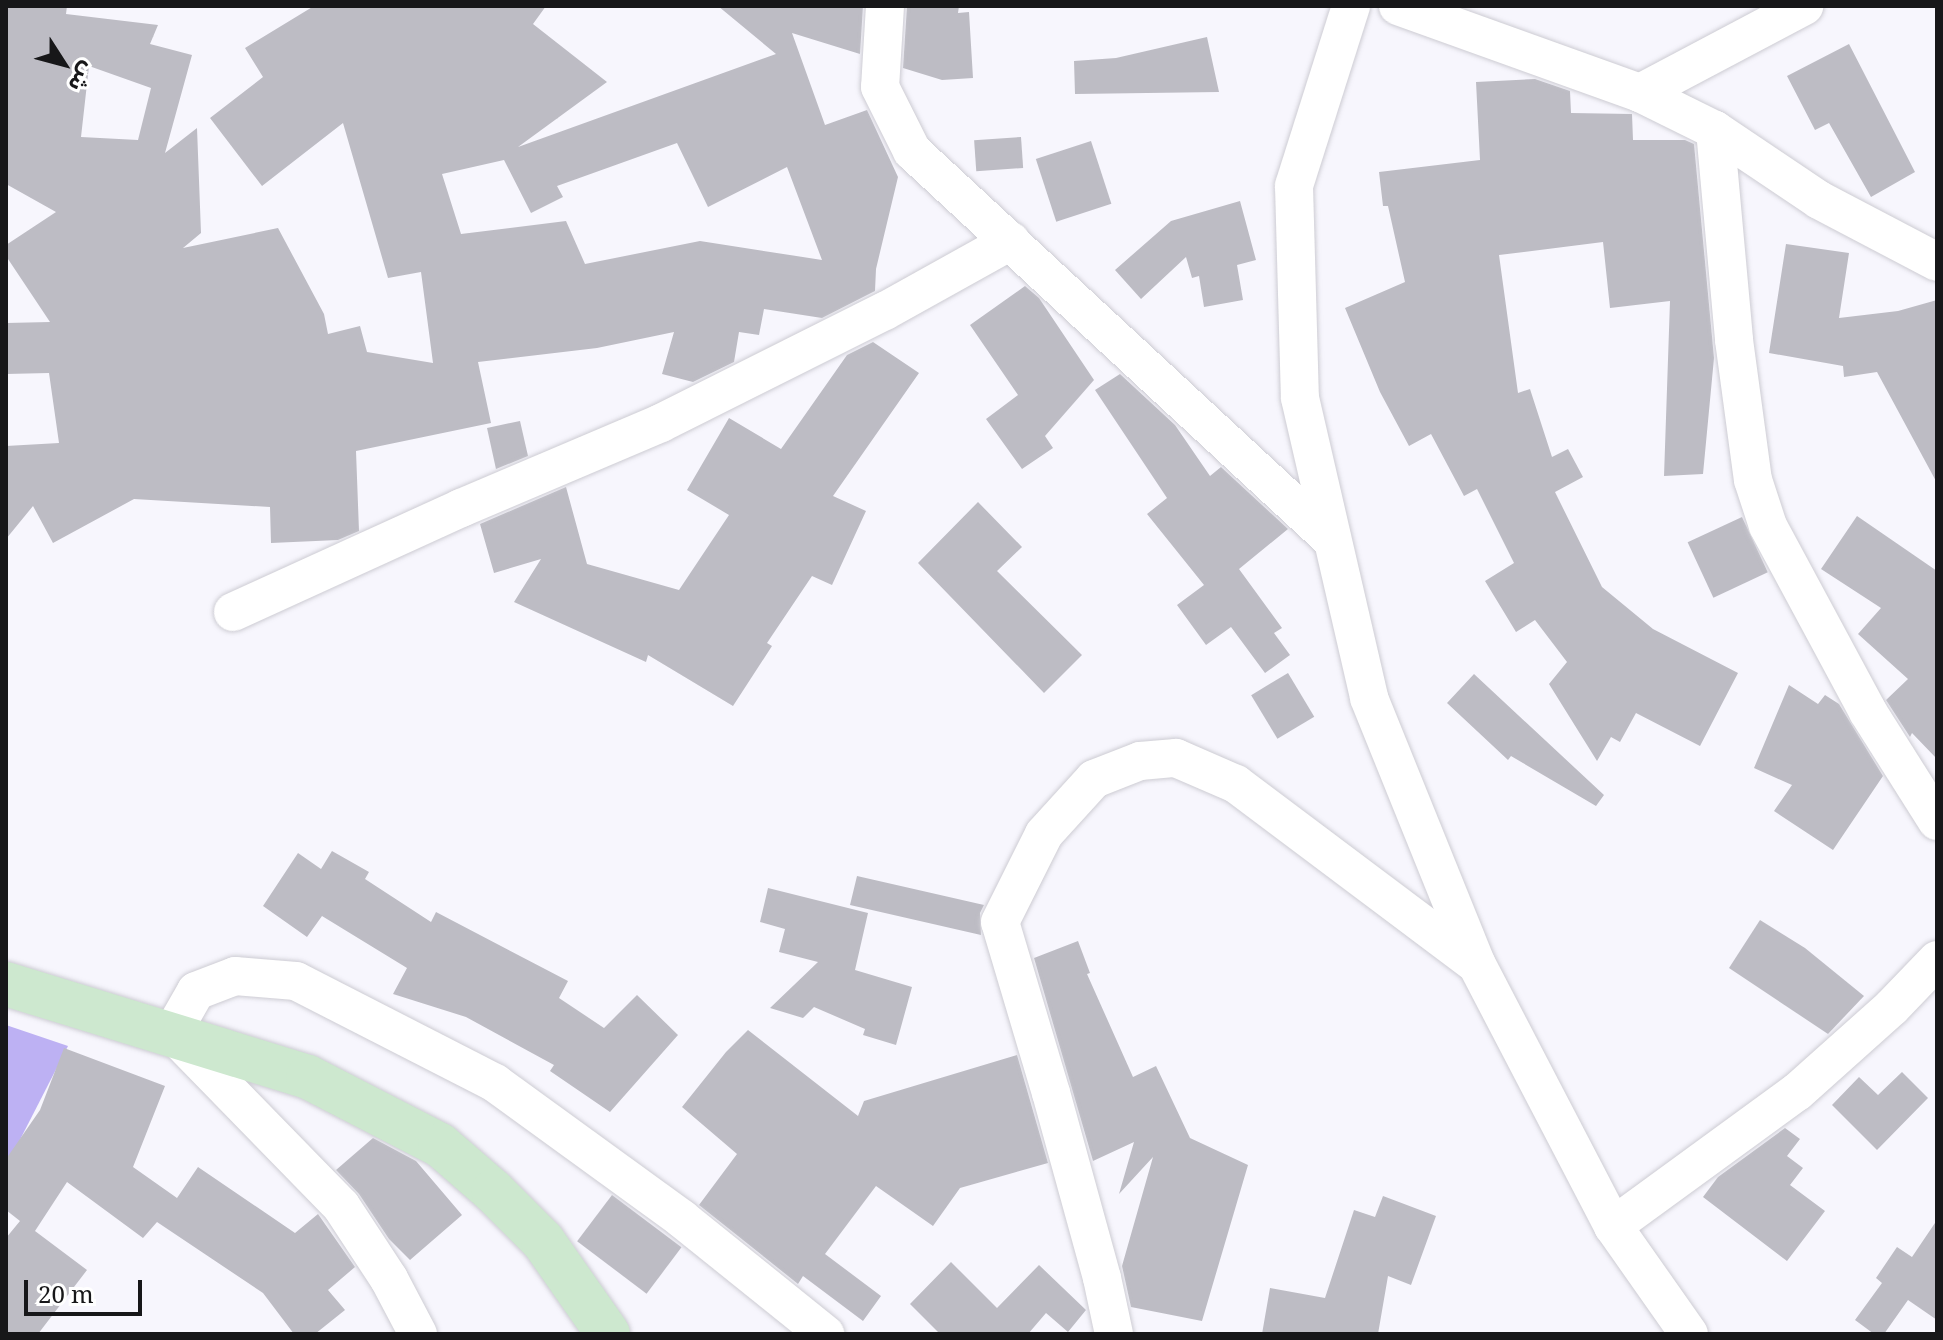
<!DOCTYPE html>
<html>
<head>
<meta charset="utf-8">
<style>
	body { margin:0 }
	#map { position:relative; width:1943px; height:1340px; overflow:hidden; background:#f7f6fd; font-family:"Noto Serif","Noto Sans Arabic",serif }
	div>[style] { position:absolute }
	.forest>* { inset:0; background:#bdb1f3 }
	.building>* { inset:0; background:#bdbcc4; transform-origin:0 0 }
	.roads { filter:drop-shadow(0 0 2px #cdccd3) drop-shadow(0 0 2px #cdccd3) }
	.minor>* { height:38px; margin:-19px; padding:0 19px; transform-origin:19px; border-radius:19px; background:#fff }
	.secondary>* { height:44px; margin:-22px; padding:0 22px; transform-origin:22px; border-radius:22px; background:#cde8cf }
	span { translate:-50% -50%; white-space:nowrap; text-align:center; line-height:1.15; -webkit-text-stroke:8px #fff; paint-order:stroke }
	.frame { position:absolute; inset:0; border:8px solid #171719; pointer-events:none }
	.north { position:absolute; left:24px; top:24px; width:80px; height:80px; -webkit-text-stroke:6px #fff; paint-order:stroke; rotate:126deg; font-size:22px; font-weight:700; line-height:32px; text-align:center; color:#171719 }
	.north::after { content:''; display:block; margin:auto; width:28px; height:36px; background:#171719; clip-path:polygon(50% 0,100% 100%,50% 72%,0 100%) }
	.scale { position:absolute; left:24px; top:1280px; width:118px; height:36px; box-sizing:border-box; border:4px solid #171719; border-top:0; padding-left:10px; font-size:24px; line-height:28px; white-space:nowrap; color:#171719; -webkit-text-stroke:6px #fff; paint-order:stroke }
</style>
</head>
<body>
<div id="map">
	<div class="forest">
		<i style="clip-path:polygon(6px 1025px,68px 1046px,6px 1167px)"></i>
	</div>
	<div class="building">
		<i style="clip-path:polygon(evenodd,6px 6px,67px 6px,66px 14px,158px 25px,150px 44px,192px 55px,165px 153px,197px 128px,201px 233px,183px 248px,278px 228px,324px 314px,328px 334px,360px 326px,367px 352px,433px 363px,421px 272px,388px 278px,343px 123px,262px 186px,210px 118px,263px 77px,245px 48px,314px 6px,546px 6px,533px 24px,607px 82px,518px 147px,776px 54px,718px 6px,863px 6px,860px 54px,792px 33px,825px 125px,867px 110px,898px 177px,876px 269px,875px 291px,822px 318px,764px 309px,759px 335px,739px 332px,734px 362px,693px 382px,662px 374px,674px 332px,597px 348px,478px 362px,491px 423px,356px 451px,359px 531px,338px 540px,271px 543px,270px 507px,134px 499px,53px 543px,33px 506px,6px 539px,6px 446px,59px 443px,49px 373px,6px 374px,6px 323px,50px 322px,6px 256px,6px 245px,56px 212px,6px 184px,6px 6px,89px 66px,151px 88px,138px 140px,81px 137px,89px 66px,6px 6px,677px 143px,708px 207px,787px 167px,822px 260px,700px 241px,585px 264px,566px 221px,461px 234px,442px 174px,504px 160px,531px 213px,563px 197px,557px 186px,677px 143px)"></i>
		<i style="clip-path:polygon(907px 6px,959px 6px,958px 13px,969px 12px,973px 78px,942px 80px,903px 68px)"></i>
		<i style="clip-path:polygon(1207px 37px,1219px 92px,1075px 94px,1074px 61px,1116px 58px)"></i>
		<i style="clip-path:polygon(1849px 44px,1915px 172px,1871px 197px,1829px 123px,1815px 130px,1787px 76px)"></i>
		<i style="clip-path:polygon(1535px 79px,1570px 91px,1571px 113px,1632px 114px,1633px 140px,1685px 140px,1694px 144px,1714px 358px,1703px 474px,1664px 476px,1670px 301px,1610px 308px,1603px 242px,1499px 255px,1518px 393px,1530px 389px,1552px 457px,1568px 449px,1583px 477px,1555px 492px,1602px 587px,1653px 629px,1738px 673px,1700px 746px,1636px 713px,1620px 742px,1611px 737px,1597px 761px,1549px 684px,1567px 662px,1535px 620px,1516px 632px,1485px 581px,1514px 563px,1477px 489px,1464px 496px,1431px 434px,1409px 446px,1380px 392px,1345px 308px,1405px 282px,1388px 206px,1383px 206px,1379px 172px,1480px 160px,1476px 82px)"></i>
		<i style="left:1021px;top:137px;width:31px;height:47px;rotate:86deg"></i>
		<i style="left:1091px;top:141px;width:66px;height:58px;rotate:72deg"></i>
		<i style="clip-path:polygon(1240px 201px,1256px 260px,1237px 265px,1243px 300px,1204px 307px,1199px 276px,1192px 278px,1186px 257px,1141px 299px,1115px 270px,1171px 221px)"></i>
		<i style="clip-path:polygon(1786px 244px,1849px 253px,1839px 318px,1898px 311px,1937px 300px,1937px 483px,1877px 372px,1844px 377px,1843px 366px,1769px 353px)"></i>
		<i style="clip-path:polygon(1025px 286px,1039px 298px,1094px 380px,1045px 436px,1053px 448px,1022px 469px,986px 419px,1018px 395px,970px 325px)"></i>
		<i style="clip-path:polygon(873px 342px,919px 373px,833px 496px,866px 511px,832px 585px,812px 576px,767px 643px,772px 646px,733px 706px,648px 655px,646px 662px,514px 602px,541px 559px,494px 573px,480px 524px,566px 487px,587px 564px,679px 590px,729px 515px,687px 490px,729px 418px,781px 449px,847px 355px)"></i>
		<i style="clip-path:polygon(1120px 374px,1175px 425px,1210px 476px,1221px 467px,1288px 529px,1239px 569px,1282px 628px,1274px 633px,1290px 655px,1265px 673px,1231px 627px,1206px 645px,1177px 605px,1204px 585px,1147px 514px,1167px 498px,1095px 390px)"></i>
		<i style="clip-path:polygon(520px 421px,528px 456px,496px 469px,487px 428px)"></i>
		<i style="clip-path:polygon(978px 502px,1022px 547px,997px 571px,1082px 655px,1044px 693px,918px 563px)"></i>
		<i style="clip-path:polygon(1857px 516px,1937px 571px,1937px 759px,1912px 733px,1910px 737px,1886px 700px,1908px 679px,1858px 634px,1881px 608px,1821px 569px)"></i>
		<i style="left:1742px;top:517px;width:61px;height:60px;rotate:65deg"></i>
		<i style="left:1288px;top:673px;width:51px;height:43px;rotate:59deg"></i>
		<i style="clip-path:polygon(1474px 674px,1604px 795px,1596px 806px,1511px 756px,1508px 760px,1447px 703px)"></i>
		<i style="clip-path:polygon(1789px 685px,1818px 704px,1825px 695px,1839px 704px,1883px 776px,1833px 850px,1774px 811px,1792px 785px,1754px 768px)"></i>
		<i style="clip-path:polygon(332px 851px,369px 872px,365px 879px,431px 922px,436px 912px,568px 981px,559px 998px,604px 1028px,637px 995px,678px 1035px,610px 1112px,550px 1071px,554px 1065px,466px 1017px,393px 994px,407px 968px,322px 916px,307px 937px,263px 906px,298px 853px,321px 869px)"></i>
		<i style="clip-path:polygon(857px 876px,984px 905px,980px 913px,981px 935px,850px 905px)"></i>
		<i style="clip-path:polygon(768px 888px,868px 913px,855px 970px,912px 987px,896px 1045px,863px 1035px,865px 1029px,814px 1007px,803px 1018px,770px 1008px,818px 962px,779px 952px,785px 929px,760px 922px)"></i>
		<i style="clip-path:polygon(1760px 920px,1805px 948px,1864px 996px,1828px 1034px,1729px 968px)"></i>
		<i style="clip-path:polygon(1078px 941px,1090px 973px,1087px 974px,1133px 1077px,1156px 1066px,1190px 1138px,1248px 1165px,1202px 1321px,1131px 1307px,1122px 1266px,1153px 1157px,1119px 1194px,1134px 1142px,1093px 1161px,1034px 958px)"></i>
		<i style="clip-path:polygon(748px 1030px,858px 1116px,864px 1101px,1017px 1055px,1048px 1163px,960px 1188px,933px 1226px,876px 1186px,825px 1254px,881px 1296px,863px 1321px,803px 1276px,798px 1284px,699px 1205px,737px 1154px,682px 1107px,726px 1052px)"></i>
		<i style="clip-path:polygon(64px 1048px,165px 1086px,133px 1167px,177px 1198px,198px 1167px,295px 1233px,318px 1214px,355px 1267px,328px 1290px,345px 1310px,315px 1334px,294px 1334px,263px 1293px,157px 1222px,143px 1238px,67px 1182px,35px 1231px,87px 1270px,38px 1334px,6px 1334px,6px 1238px,20px 1221px,6px 1210px,6px 1159px,40px 1110px)"></i>
		<i style="clip-path:polygon(1902px 1072px,1928px 1098px,1877px 1150px,1832px 1105px,1859px 1077px,1878px 1095px)"></i>
		<i style="clip-path:polygon(1785px 1128px,1800px 1139px,1787px 1156px,1803px 1168px,1790px 1185px,1825px 1211px,1787px 1261px,1703px 1197px,1718px 1177px)"></i>
		<i style="clip-path:polygon(373px 1138px,416px 1161px,462px 1215px,410px 1260px,389px 1239px,359px 1194px,336px 1170px)"></i>
		<i style="left:612px;top:1195px;width:87px;height:58px;rotate:37deg"></i>
		<i style="clip-path:polygon(1383px 1196px,1436px 1216px,1411px 1285px,1388px 1276px,1378px 1334px,1262px 1334px,1270px 1288px,1325px 1298px,1354px 1210px,1375px 1217px)"></i>
		<i style="clip-path:polygon(1937px 1220px,1937px 1320px,1908px 1300px,1884px 1334px,1874px 1334px,1855px 1320px,1882px 1283px,1876px 1278px,1897px 1247px,1912px 1257px)"></i>
		<i style="clip-path:polygon(951px 1262px,997px 1308px,1039px 1265px,1086px 1310px,1068px 1332px,1046px 1313px,1028px 1334px,940px 1334px,910px 1304px)"></i>
	</div>
	<div class="roads">
		<div class="minor">
			<i style="left:885px;top:6px;width:81px;rotate:93.5deg"></i>
			<i style="left:880px;top:87px;width:72px;rotate:63.4deg"></i>
			<i style="left:912px;top:151px;width:572px;rotate:42.81deg"></i>
			<i style="left:1351px;top:6px;width:189px;rotate:107.6deg"></i>
			<i style="left:1294px;top:186px;width:212px;rotate:88.4deg"></i>
			<i style="left:1300px;top:398px;width:308px;rotate:77deg"></i>
			<i style="left:1369px;top:698px;width:286px;rotate:68deg"></i>
			<i style="left:1476px;top:963px;width:297px;rotate:62.5deg"></i>
			<i style="left:1613px;top:1226px;width:132px;rotate:54.9deg"></i>
			<i style="left:1398px;top:6px;width:257px;rotate:19.8deg"></i>
			<i style="left:1640px;top:93px;width:84px;rotate:26.3deg"></i>
			<i style="left:1715px;top:130px;width:125px;rotate:33.9deg"></i>
			<i style="left:1819px;top:200px;width:133px;rotate:27.7deg"></i>
			<i style="left:1640px;top:93px;width:186px;rotate:-27.9deg"></i>
			<i style="left:1715px;top:130px;width:211px;rotate:84.8deg"></i>
			<i style="left:1734px;top:340px;width:141px;rotate:82.3deg"></i>
			<i style="left:1753px;top:480px;width:48px;rotate:71.9deg"></i>
			<i style="left:1768px;top:526px;width:211px;rotate:61.7deg"></i>
			<i style="left:1868px;top:712px;width:129px;rotate:57.7deg"></i>
			<i style="left:233px;top:612px;width:251px;rotate:-24.5deg"></i>
			<i style="left:461px;top:508px;width:217px;rotate:-23deg"></i>
			<i style="left:661px;top:423px;width:250px;rotate:-26.6deg"></i>
			<i style="left:885px;top:311px;width:144px;rotate:-29.1deg"></i>
			<i style="left:1613px;top:1226px;width:228px;rotate:-36.1deg"></i>
			<i style="left:1797px;top:1092px;width:127px;rotate:-41.8deg"></i>
			<i style="left:1892px;top:1007px;width:65px;rotate:-46.2deg"></i>
			<i style="left:418px;top:1334px;width:62px;rotate:-117.8deg"></i>
			<i style="left:389px;top:1279px;width:87px;rotate:-123.3deg"></i>
			<i style="left:341px;top:1206px;width:242px;rotate:-134.3deg"></i>
			<i style="left:172px;top:1033px;width:48px;rotate:-60.3deg"></i>
			<i style="left:196px;top:991px;width:42px;rotate:-21deg"></i>
			<i style="left:235px;top:976px;width:61px;rotate:4.7deg"></i>
			<i style="left:296px;top:981px;width:224px;rotate:27.1deg"></i>
			<i style="left:495px;top:1083px;width:231px;rotate:36deg"></i>
			<i style="left:682px;top:1219px;width:184px;rotate:38.8deg"></i>
			<i style="left:1114px;top:1334px;width:57px;rotate:-102.1deg"></i>
			<i style="left:1102px;top:1278px;width:192px;rotate:-105.4deg"></i>
			<i style="left:1051px;top:1093px;width:178px;rotate:-106.6deg"></i>
			<i style="left:1000px;top:922px;width:98px;rotate:-63.4deg"></i>
			<i style="left:1044px;top:834px;width:74px;rotate:-47.7deg"></i>
			<i style="left:1094px;top:779px;width:49px;rotate:-21.4deg"></i>
			<i style="left:1140px;top:761px;width:36px;rotate:-5deg"></i>
			<i style="left:1176px;top:758px;width:65px;rotate:23.4deg"></i>
			<i style="left:1236px;top:784px;width:296px;rotate:36.9deg"></i>
		</div>
		<div class="secondary">
			<i style="left:6px;top:984px;width:316px;rotate:17.1deg"></i>
			<i style="left:308px;top:1077px;width:148px;rotate:27.3deg"></i>
			<i style="left:440px;top:1145px;width:70px;rotate:41deg"></i>
			<i style="left:493px;top:1191px;width:71px;rotate:45deg"></i>
			<i style="left:543px;top:1241px;width:113px;rotate:55deg"></i>
		</div>
	</div>
	<div class="frame"></div>
	<div class="north">ش</div>
	<div class="scale">20 m</div>
</div>
</body>
</html>
